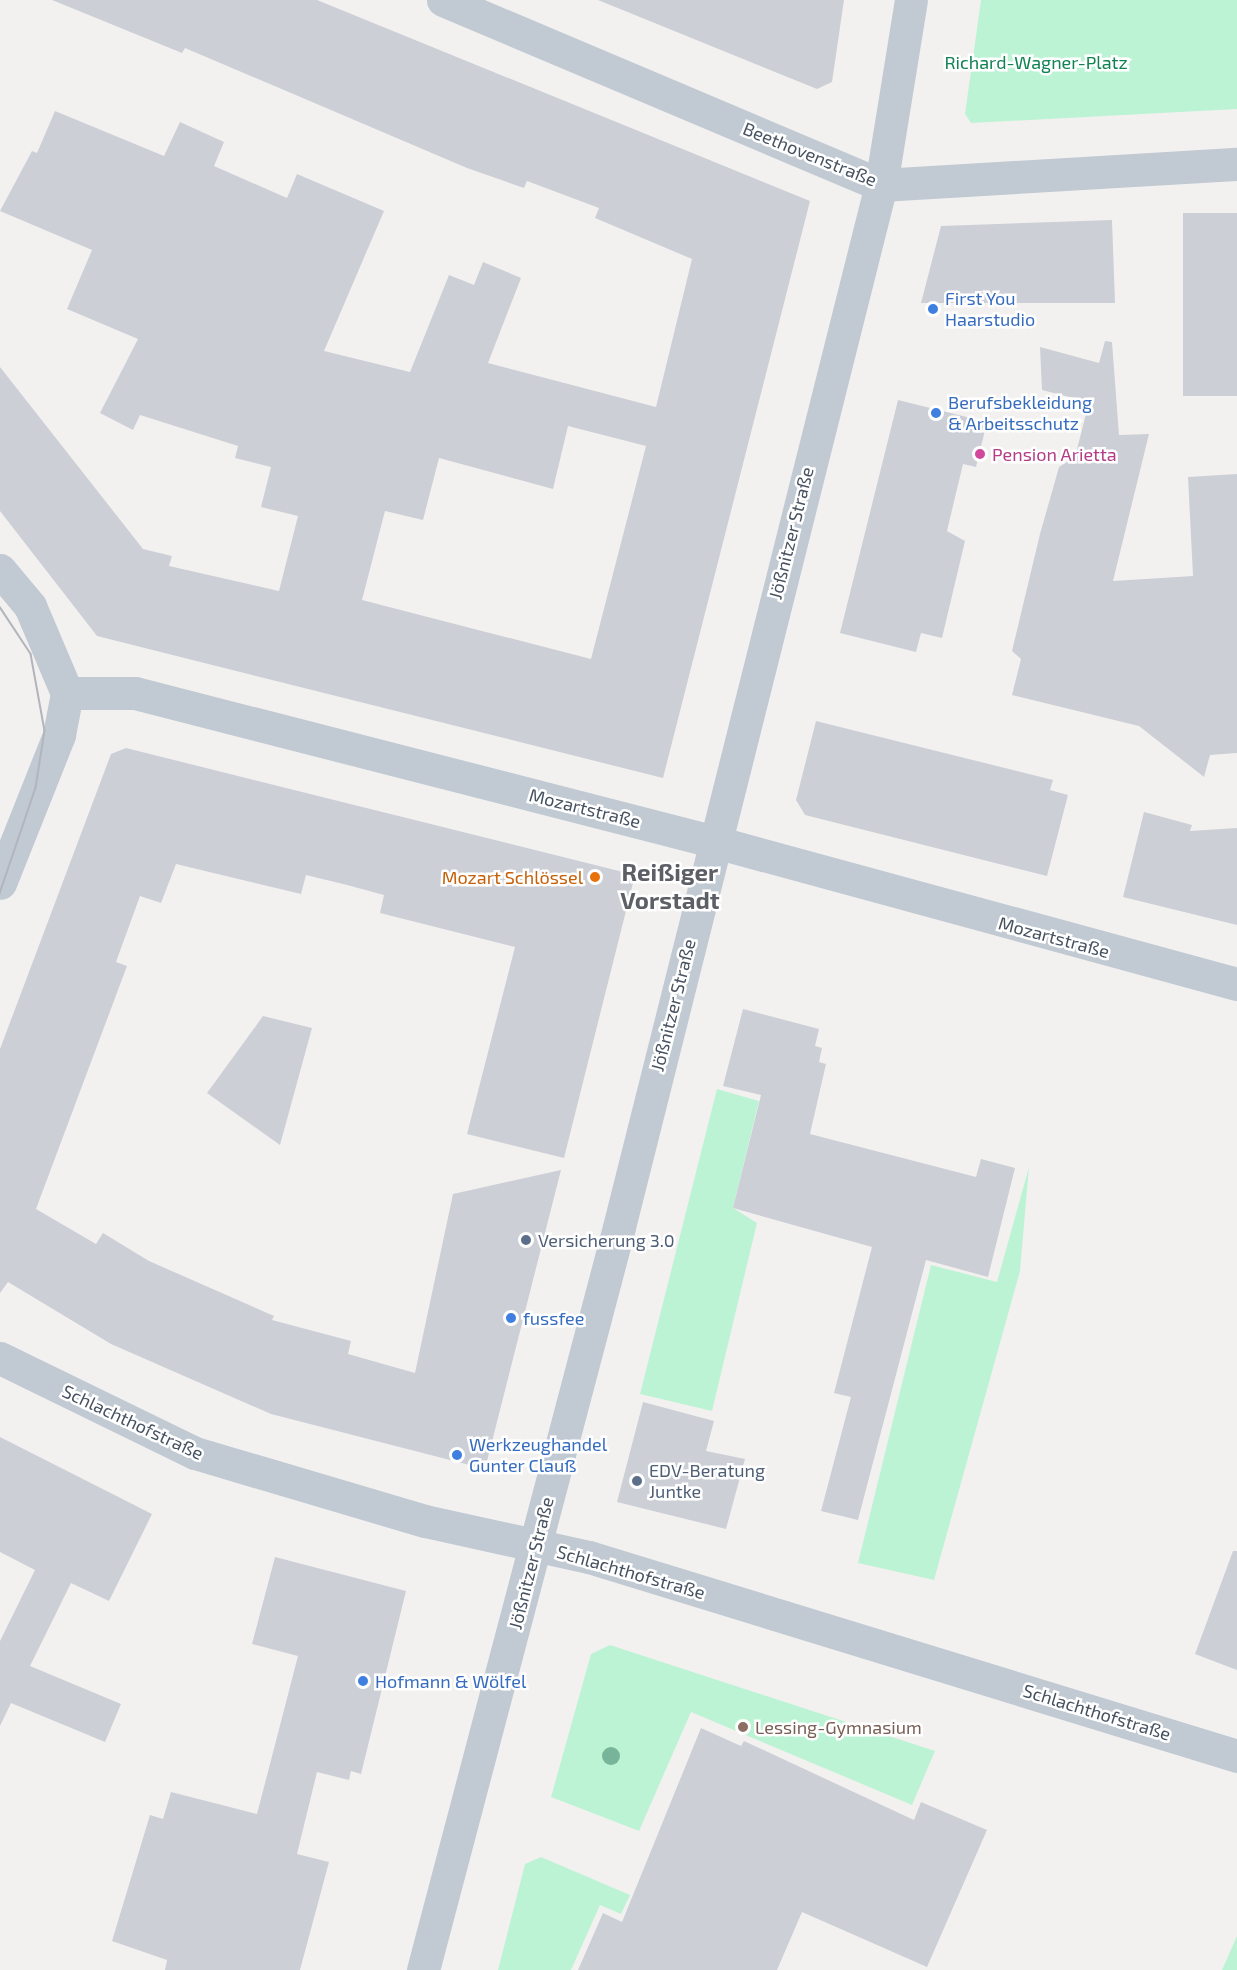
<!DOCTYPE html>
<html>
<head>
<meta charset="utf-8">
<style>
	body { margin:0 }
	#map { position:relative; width:1237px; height:1970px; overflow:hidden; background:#f3f1f0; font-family:"Exo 2",sans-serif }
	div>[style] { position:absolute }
	.green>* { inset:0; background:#bdf3d5 }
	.building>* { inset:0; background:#cccfd6; transform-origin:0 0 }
	.minor>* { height:33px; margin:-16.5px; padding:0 16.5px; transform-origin:16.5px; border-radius:16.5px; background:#c1cad3 }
	.tertiary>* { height:33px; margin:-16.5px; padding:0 16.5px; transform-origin:16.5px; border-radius:16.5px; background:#c1cad3 }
	.tram>* { height:1.5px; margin:-0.75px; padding:0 0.75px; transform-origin:0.75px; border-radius:0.75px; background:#b2b5bb }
	.trees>* { width:18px; height:18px; margin:-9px; border-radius:50%; background:#77b499 }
	.dots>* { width:16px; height:16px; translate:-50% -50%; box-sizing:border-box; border:3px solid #fff; border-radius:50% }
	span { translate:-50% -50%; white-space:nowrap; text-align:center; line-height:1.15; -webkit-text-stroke:5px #fff; paint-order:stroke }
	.park-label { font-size:18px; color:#118251 }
	.street-label { font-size:18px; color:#475260 }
	.shop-label { font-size:18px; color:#366cbe }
	.left { translate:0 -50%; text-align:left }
	.hotel-label { font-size:18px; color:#b23c85 }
	.food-label { font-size:18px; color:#c56008 }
	.right { translate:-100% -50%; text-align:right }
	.service-label { font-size:18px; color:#4e5e75 }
	.education-label { font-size:18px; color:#785e54 }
	.district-label { font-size:24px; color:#5c6066; font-weight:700 }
</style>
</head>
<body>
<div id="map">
	<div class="green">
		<i style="clip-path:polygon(981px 0,1237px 0,1237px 109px,971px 123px,965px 114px)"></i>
		<i style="clip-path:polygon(717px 1089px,759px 1101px,733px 1208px,757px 1223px,712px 1411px,640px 1394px)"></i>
		<i style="clip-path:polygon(1029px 1167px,1020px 1271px,934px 1580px,858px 1563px,931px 1265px,997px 1282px)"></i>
		<i style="clip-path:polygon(610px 1645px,935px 1751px,912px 1805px,691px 1712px,639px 1831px,551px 1797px,591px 1654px)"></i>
		<i style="clip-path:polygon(541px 1857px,630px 1895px,621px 1914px,600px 1905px,571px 1970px,498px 1970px,525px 1864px)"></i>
		<i style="clip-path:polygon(1237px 1936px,1237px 1970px,1222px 1970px)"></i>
	</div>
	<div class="building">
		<i style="clip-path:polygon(evenodd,52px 0,317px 0,810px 201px,663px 778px,97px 636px,0 511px,0 367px,143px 549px,172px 556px,169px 566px,279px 591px,298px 516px,261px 507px,271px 467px,235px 458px,238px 446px,140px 415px,133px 430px,100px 413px,138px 339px,67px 309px,92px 250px,0 211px,32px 151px,37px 153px,55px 111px,164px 156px,180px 122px,224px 142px,214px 166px,287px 198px,297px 174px,384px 211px,324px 351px,410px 372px,449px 275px,474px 285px,483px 262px,521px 278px,488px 363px,656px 407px,692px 259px,595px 218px,599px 208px,527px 181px,524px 188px,467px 168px,185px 48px,182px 53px,52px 0,568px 426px,646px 446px,591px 659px,362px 600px,385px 511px,423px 520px,439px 458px,553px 489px,568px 426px)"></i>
		<i style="clip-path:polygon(598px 0,844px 0,832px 82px,817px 89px)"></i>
		<i style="left:1237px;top:213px;width:183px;height:54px;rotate:90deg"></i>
		<i style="clip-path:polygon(1112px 220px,1115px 303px,921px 303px,941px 226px)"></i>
		<i style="clip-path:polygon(1105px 341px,1112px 342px,1119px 435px,1149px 434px,1113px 581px,1193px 576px,1188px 477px,1237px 474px,1237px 753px,1210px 755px,1204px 777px,1139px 726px,1012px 695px,1021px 659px,1012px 651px,1040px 534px,1059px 467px,1075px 457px,1089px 402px,1042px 390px,1040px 347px,1099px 363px)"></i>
		<i style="clip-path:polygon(898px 400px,987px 422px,976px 467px,963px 464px,947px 531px,965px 541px,942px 638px,921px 633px,916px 652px,840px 633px)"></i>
		<i style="clip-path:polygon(816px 721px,1053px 780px,1050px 790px,1068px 795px,1047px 876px,805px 815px,796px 800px)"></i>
		<i style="clip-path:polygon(126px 748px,635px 875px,564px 1158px,467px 1134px,515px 947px,380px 913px,384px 895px,347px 885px,306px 875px,301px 894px,176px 864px,161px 903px,140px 896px,116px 962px,127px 966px,36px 1209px,96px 1244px,103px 1233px,149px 1261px,274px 1316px,272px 1320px,351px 1341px,348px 1354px,415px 1373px,453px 1194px,561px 1170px,485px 1469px,271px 1414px,111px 1344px,8px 1282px,0 1293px,0 1049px,111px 754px)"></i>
		<i style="clip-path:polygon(1144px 812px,1192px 825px,1190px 831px,1237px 828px,1237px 925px,1123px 897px)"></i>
		<i style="clip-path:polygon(743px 1009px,819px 1029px,815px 1046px,822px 1048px,819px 1062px,826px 1064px,810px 1134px,976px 1177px,981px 1159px,1015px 1168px,988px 1277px,926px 1260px,858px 1520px,821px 1511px,851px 1397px,834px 1393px,872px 1247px,733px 1208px,761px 1095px,723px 1086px)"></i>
		<i style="clip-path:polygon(263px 1016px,312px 1028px,280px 1145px,207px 1093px)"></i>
		<i style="clip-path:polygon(643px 1402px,714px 1421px,706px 1451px,745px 1459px,726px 1529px,617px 1502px)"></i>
		<i style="clip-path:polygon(0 1437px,152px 1514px,109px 1601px,71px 1583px,30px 1666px,121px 1704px,105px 1742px,11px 1703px,0 1726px,0 1641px,35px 1570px,0 1552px)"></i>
		<i style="clip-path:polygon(1233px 1551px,1237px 1551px,1237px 1670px,1195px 1654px)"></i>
		<i style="clip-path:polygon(275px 1557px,406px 1591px,361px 1774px,351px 1771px,349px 1780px,317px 1772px,297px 1854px,329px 1862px,300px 1970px,165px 1970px,167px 1960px,112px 1941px,150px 1815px,163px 1819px,171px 1792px,257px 1814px,298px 1656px,252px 1644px)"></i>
		<i style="clip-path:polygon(701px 1728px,741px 1746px,744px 1741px,914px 1820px,921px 1802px,987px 1830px,927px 1967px,802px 1912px,777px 1970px,578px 1970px,603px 1913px,622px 1922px)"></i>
	</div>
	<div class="minor">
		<i style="left:443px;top:0;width:475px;rotate:22.9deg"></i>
		<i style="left:881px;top:185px;width:357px;rotate:-3.4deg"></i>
		<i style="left:0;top:570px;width:47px;rotate:50.2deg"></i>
		<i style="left:30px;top:606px;width:95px;rotate:67deg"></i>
		<i style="left:67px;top:693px;width:43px;rotate:100.8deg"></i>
		<i style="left:59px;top:735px;width:159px;rotate:111.7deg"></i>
		<i style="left:67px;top:693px;width:68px"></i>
		<i style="left:135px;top:693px;width:596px;rotate:14.39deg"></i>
		<i style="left:712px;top:841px;width:544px;rotate:15.24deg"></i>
		<i style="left:0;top:1358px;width:217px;rotate:26deg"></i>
		<i style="left:195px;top:1453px;width:240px;rotate:16.5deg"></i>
		<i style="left:425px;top:1521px;width:168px;rotate:12.4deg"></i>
		<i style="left:589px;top:1557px;width:678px;rotate:17.07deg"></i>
	</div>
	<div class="tertiary">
		<i style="left:423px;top:1970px;width:768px;rotate:-75.22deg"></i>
		<i style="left:619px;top:1227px;width:1074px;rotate:-75.89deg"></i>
		<i style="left:881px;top:185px;width:187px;rotate:-80.8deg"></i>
	</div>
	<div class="tram">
		<i style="left:0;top:607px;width:56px;rotate:56.6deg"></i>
		<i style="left:31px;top:654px;width:78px;rotate:79.7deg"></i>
		<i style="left:45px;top:731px;width:58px;rotate:99deg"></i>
		<i style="left:36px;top:788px;width:112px;rotate:108.8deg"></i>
	</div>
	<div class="trees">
		<i style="left:611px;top:1756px"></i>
	</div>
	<div class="dots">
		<i style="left:933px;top:309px;background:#3f7fe0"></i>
		<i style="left:936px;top:413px;background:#3f7fe0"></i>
		<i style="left:980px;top:454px;background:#d1479c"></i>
		<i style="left:595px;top:877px;background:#e8710a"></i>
		<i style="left:526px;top:1240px;background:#5c6f8a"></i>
		<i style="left:511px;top:1318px;background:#3f7fe0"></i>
		<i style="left:457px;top:1455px;background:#3f7fe0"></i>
		<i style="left:637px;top:1481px;background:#5c6f8a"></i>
		<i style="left:363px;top:1681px;background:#3f7fe0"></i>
		<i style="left:743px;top:1727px;background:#8d6e63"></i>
	</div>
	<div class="park-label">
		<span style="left:1036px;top:62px">Richard-Wagner-Platz</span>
	</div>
	<div class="street-label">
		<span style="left:810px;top:154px;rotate:22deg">Beethovenstraße</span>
		<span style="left:791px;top:533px;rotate:-76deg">Jößnitzer Straße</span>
		<span style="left:585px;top:808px;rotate:14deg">Mozartstraße</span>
		<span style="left:1054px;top:937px;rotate:15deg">Mozartstraße</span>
		<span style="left:673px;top:1005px;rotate:-76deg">Jößnitzer Straße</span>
		<span style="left:133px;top:1422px;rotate:25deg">Schlachthofstraße</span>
		<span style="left:531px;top:1563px;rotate:-76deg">Jößnitzer Straße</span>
		<span style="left:631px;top:1572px;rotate:16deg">Schlachthofstraße</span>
		<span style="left:1097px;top:1712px;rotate:17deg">Schlachthofstraße</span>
	</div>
	<div class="shop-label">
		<span class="left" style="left:945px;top:309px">First You<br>Haarstudio</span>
		<span class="left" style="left:948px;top:413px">Berufsbekleidung<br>&amp; Arbeitsschutz</span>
		<span class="left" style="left:523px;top:1318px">fussfee</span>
		<span class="left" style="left:469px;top:1455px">Werkzeughandel<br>Gunter Clauß</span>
		<span class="left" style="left:375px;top:1681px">Hofmann &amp; Wölfel</span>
	</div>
	<div class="hotel-label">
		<span class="left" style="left:992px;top:454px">Pension Arietta</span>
	</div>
	<div class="food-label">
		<span class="right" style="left:583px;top:877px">Mozart Schlössel</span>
	</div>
	<div class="service-label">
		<span class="left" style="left:538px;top:1240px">Versicherung 3.0</span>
		<span class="left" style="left:649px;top:1481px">EDV-Beratung<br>Juntke</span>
	</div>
	<div class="education-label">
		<span class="left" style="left:755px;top:1727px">Lessing-Gymnasium</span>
	</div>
	<div class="district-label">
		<span style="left:670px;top:886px">Reißiger<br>Vorstadt</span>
	</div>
</div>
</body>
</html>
